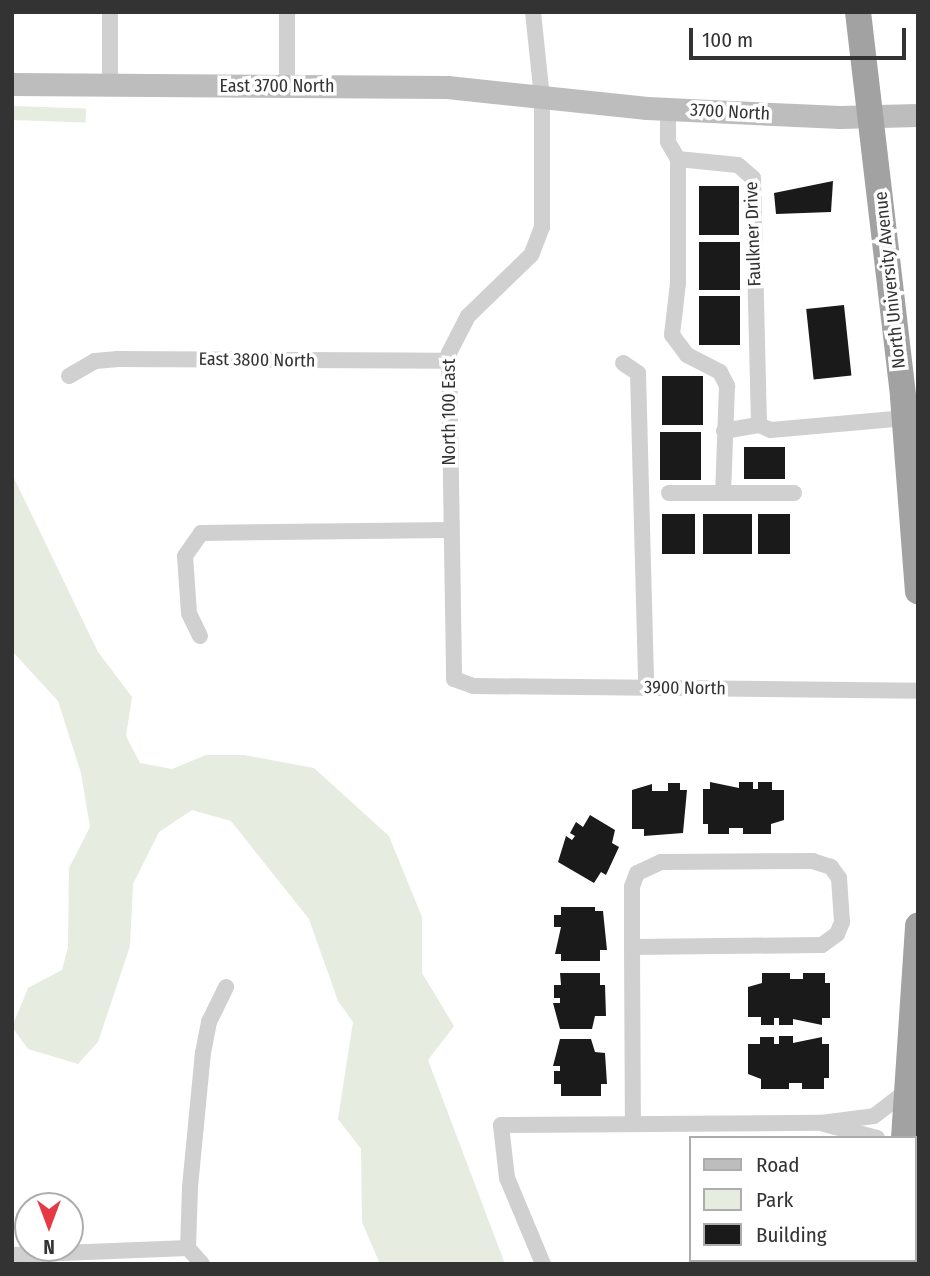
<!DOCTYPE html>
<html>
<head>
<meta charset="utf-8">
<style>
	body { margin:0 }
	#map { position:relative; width:930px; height:1276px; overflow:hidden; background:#fff; font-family:"Fira Sans Condensed",sans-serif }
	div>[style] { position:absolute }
	.green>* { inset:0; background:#e6ecdf; transform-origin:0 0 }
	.building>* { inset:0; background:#1a1a1a; transform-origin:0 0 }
	.minor>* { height:16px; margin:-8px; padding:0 8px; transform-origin:8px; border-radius:8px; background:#d0d0d0 }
	.secondary>* { height:23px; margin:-11.5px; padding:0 11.5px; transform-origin:11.5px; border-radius:11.5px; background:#bdbdbd }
	.trunk>* { height:26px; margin:-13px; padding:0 13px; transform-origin:13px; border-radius:13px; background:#a2a2a2 }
	span { translate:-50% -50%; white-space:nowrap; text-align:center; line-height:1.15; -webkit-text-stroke:7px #fff; paint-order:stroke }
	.street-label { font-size:18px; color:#333 }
	.frame { position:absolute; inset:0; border:14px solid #333; pointer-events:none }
	.legend { position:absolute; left:689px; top:1136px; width:228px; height:126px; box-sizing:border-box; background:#fff; border:2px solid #adadad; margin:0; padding:9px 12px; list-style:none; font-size:21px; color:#333 }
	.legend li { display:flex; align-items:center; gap:14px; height:35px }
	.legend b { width:35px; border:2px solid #adadad }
	.north { position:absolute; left:14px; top:1192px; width:70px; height:70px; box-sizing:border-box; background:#fff; border:2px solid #adadad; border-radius:50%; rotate:180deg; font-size:19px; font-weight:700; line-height:28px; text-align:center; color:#333 }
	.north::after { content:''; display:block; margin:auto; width:24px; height:32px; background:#e63946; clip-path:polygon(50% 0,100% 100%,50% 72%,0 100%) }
	.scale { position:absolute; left:689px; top:28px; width:217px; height:32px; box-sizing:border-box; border:4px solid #333; border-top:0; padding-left:9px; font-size:21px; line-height:24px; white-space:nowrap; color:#333; -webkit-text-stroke:5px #fff; paint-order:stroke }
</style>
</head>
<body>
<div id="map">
	<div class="green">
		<i style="left:12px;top:106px;width:74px;height:14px;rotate:2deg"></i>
		<i style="clip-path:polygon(12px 474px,98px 652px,132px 697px,126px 736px,140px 763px,172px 769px,206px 755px,244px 755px,314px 768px,389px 836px,422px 917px,422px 973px,454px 1026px,428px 1060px,505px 1264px,380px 1264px,362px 1222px,361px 1149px,338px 1119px,353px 1022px,338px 1001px,309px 919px,231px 821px,192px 810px,159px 832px,133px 884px,130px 946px,98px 1042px,78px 1064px,28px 1049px,12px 1027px,28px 988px,62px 970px,68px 947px,69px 868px,90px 827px,81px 773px,58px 701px,12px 651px)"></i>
	</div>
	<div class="building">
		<i style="clip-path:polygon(833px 181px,831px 212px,776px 214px,774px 193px)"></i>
		<i style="left:699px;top:186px;width:40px;height:49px"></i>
		<i style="left:699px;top:242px;width:41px;height:48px"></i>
		<i style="left:699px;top:296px;width:41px;height:49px"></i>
		<i style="left:844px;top:305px;width:71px;height:38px;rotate:84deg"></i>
		<i style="left:662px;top:376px;width:41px;height:49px"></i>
		<i style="left:660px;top:432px;width:41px;height:48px"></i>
		<i style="left:744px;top:447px;width:41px;height:32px"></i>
		<i style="left:662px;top:514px;width:33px;height:40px"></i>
		<i style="left:703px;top:514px;width:49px;height:40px"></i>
		<i style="left:758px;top:514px;width:32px;height:40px"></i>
		<i style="clip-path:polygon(710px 782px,739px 788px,739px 782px,753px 782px,753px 789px,758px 789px,758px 782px,772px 782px,772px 790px,784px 790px,784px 820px,771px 824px,771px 834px,743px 834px,743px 828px,729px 828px,729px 834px,708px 834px,708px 824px,703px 824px,703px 789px,710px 789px)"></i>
		<i style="clip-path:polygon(668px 783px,680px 783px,680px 790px,687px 790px,683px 833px,644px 836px,644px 829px,632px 829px,632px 790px,652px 784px,652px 791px,668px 791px)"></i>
		<i style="clip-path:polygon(590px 815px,615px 830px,612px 843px,619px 847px,606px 875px,601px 872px,594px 883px,558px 862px,566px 836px,572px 840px,575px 836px,570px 833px,576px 822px,583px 827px)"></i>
		<i style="clip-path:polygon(561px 907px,595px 907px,595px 911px,603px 911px,607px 950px,600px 950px,600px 961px,561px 961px,561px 954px,555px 954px,561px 927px,554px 927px,554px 915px,561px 915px)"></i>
		<i style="clip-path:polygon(560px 973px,600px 973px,600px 985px,605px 985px,606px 1016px,595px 1016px,592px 1029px,560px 1029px,553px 1003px,560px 1003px,560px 998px,554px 998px,554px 985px,561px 985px)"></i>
		<i style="clip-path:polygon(762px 973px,790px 973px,790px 979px,803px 979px,803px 973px,825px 973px,825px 983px,830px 983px,830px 1018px,822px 1018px,822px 1025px,793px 1019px,793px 1025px,779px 1025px,779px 1018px,774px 1018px,774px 1025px,761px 1025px,761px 1017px,748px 1017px,748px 987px,762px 983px)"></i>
		<i style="clip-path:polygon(779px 1036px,793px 1036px,793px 1043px,822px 1037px,822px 1044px,829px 1044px,829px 1078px,824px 1078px,824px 1089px,802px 1089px,802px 1083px,789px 1083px,789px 1089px,761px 1089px,761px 1079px,748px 1074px,748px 1044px,760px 1044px,760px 1037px,774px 1037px,774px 1044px,779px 1044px)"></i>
		<i style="clip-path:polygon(560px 1039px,591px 1039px,595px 1052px,605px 1053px,607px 1084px,601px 1084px,601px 1096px,561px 1096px,561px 1084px,554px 1084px,554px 1071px,560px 1071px,560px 1066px,553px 1066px)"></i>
	</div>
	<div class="minor">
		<i style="left:110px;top:12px;width:73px;rotate:90deg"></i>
		<i style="left:287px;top:12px;width:74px;rotate:90deg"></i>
		<i style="left:533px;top:12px;width:86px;rotate:84deg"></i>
		<i style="left:542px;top:98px;width:129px;rotate:90deg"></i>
		<i style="left:542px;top:227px;width:30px;rotate:111deg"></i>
		<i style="left:531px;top:255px;width:88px;rotate:135.9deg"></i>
		<i style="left:468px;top:316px;width:42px;rotate:117.2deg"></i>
		<i style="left:449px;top:353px;width:326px;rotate:89.1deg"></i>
		<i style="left:454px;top:679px;width:20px;rotate:20deg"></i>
		<i style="left:473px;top:686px;width:445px;rotate:0.6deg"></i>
		<i style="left:668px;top:109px;width:33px;rotate:90deg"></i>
		<i style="left:668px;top:142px;width:20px;rotate:60deg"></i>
		<i style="left:678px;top:159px;width:60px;rotate:5.7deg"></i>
		<i style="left:738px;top:165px;width:20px;rotate:41deg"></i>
		<i style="left:753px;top:178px;width:247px;rotate:88.6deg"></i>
		<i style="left:678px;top:159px;width:124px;rotate:90deg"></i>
		<i style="left:678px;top:283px;width:52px;rotate:96.6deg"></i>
		<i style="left:672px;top:335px;width:25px;rotate:53deg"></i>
		<i style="left:687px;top:355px;width:37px;rotate:27deg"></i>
		<i style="left:720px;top:372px;width:16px;rotate:63deg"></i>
		<i style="left:727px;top:386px;width:107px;rotate:92.1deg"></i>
		<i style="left:623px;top:363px;width:18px;rotate:34deg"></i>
		<i style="left:638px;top:373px;width:314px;rotate:88.5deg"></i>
		<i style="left:69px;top:376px;width:30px;rotate:-30deg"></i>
		<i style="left:95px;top:361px;width:23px;rotate:-5deg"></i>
		<i style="left:118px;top:359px;width:330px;rotate:0.3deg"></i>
		<i style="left:724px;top:431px;width:36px;rotate:-10deg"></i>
		<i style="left:759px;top:425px;width:13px;rotate:23deg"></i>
		<i style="left:771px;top:430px;width:135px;rotate:-5.1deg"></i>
		<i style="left:669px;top:493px;width:125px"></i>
		<i style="left:200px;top:636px;width:25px;rotate:-116deg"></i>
		<i style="left:189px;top:613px;width:57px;rotate:-94deg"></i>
		<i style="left:185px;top:556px;width:28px;rotate:-55deg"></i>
		<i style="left:201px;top:533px;width:249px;rotate:-0.7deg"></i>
		<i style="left:632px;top:947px;width:190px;rotate:-0.6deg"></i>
		<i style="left:822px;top:945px;width:19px;rotate:-36deg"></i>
		<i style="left:837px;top:934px;width:13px;rotate:-67deg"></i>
		<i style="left:842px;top:922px;width:44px;rotate:-93.9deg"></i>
		<i style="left:839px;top:878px;width:14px;rotate:-126deg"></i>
		<i style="left:831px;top:867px;width:19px;rotate:-162deg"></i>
		<i style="left:813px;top:861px;width:152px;rotate:179.6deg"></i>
		<i style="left:661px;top:862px;width:26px;rotate:155deg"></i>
		<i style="left:637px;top:873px;width:15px;rotate:110deg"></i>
		<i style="left:632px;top:887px;width:60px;rotate:90deg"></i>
		<i style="left:632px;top:947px;width:176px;rotate:89.7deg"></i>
		<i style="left:824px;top:1124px;width:55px;rotate:14.8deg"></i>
		<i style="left:12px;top:1255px;width:176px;rotate:-2.3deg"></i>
		<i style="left:202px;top:1264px;width:21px;rotate:-131deg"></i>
		<i style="left:188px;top:1248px;width:61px;rotate:-88.1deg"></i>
		<i style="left:190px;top:1187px;width:135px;rotate:-84.5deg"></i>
		<i style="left:203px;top:1053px;width:32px;rotate:-79deg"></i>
		<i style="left:209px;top:1022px;width:39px;rotate:-64deg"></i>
		<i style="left:543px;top:1264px;width:93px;rotate:-112.7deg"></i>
		<i style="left:507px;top:1178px;width:53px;rotate:-96.5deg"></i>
		<i style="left:501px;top:1125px;width:320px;rotate:-0.4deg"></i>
		<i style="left:821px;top:1123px;width:53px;rotate:-7.5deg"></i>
		<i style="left:874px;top:1116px;width:43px;rotate:-37.4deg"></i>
	</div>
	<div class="secondary">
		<i style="left:12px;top:84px;width:435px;rotate:0.4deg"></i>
		<i style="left:447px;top:87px;width:201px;rotate:6deg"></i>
		<i style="left:647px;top:108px;width:193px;rotate:2.7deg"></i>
		<i style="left:840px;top:117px;width:78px;rotate:-1.5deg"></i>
	</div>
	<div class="trunk">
		<i style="left:858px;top:12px;width:388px;rotate:83.3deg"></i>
		<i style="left:903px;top:397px;width:195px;rotate:85.6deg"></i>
		<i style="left:904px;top:1138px;width:213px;rotate:-86.2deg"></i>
		<i style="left:895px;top:1264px;width:4px;rotate:-90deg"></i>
	</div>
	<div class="street-label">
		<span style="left:277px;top:86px">East 3700 North</span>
		<span style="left:730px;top:112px;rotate:3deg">3700 North</span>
		<span style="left:753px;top:234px;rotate:-92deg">Faulkner Drive</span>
		<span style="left:890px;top:280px;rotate:-96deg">North University Avenue</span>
		<span style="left:257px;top:360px;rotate:1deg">East 3800 North</span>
		<span style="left:449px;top:412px;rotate:-90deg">North 100 East</span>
		<span style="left:685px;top:688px;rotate:1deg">3900 North</span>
	</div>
	<div class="frame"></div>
	<ul class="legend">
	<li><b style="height:9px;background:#bdbdbd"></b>Road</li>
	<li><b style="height:19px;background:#e6ecdf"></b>Park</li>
	<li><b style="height:19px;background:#1a1a1a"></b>Building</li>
	</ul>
	<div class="north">N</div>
	<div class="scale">100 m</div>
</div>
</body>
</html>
